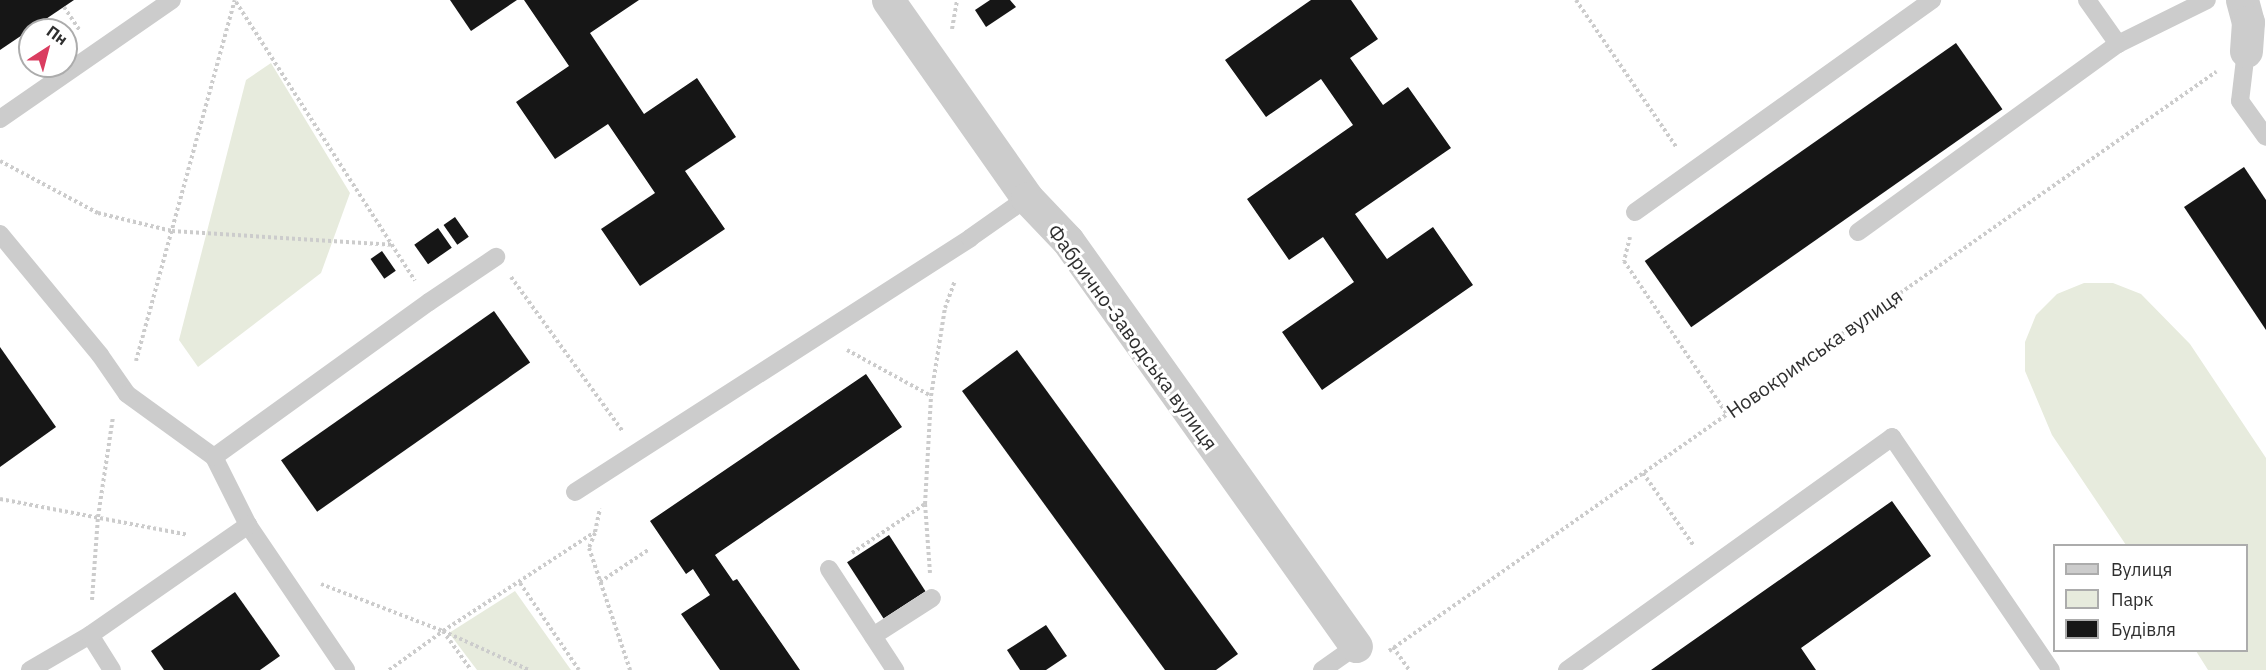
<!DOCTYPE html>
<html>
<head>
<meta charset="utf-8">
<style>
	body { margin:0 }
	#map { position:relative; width:2266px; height:670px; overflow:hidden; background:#fff; font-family:"IBM Plex Sans",sans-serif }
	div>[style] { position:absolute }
	.green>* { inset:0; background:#e7ebdd }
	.building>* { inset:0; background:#161616; transform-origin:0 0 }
	.path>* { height:4px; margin-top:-2px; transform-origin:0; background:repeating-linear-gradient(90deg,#ccc 0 3px,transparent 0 6px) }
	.lane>* { height:18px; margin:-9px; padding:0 9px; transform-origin:9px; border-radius:9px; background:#ccc }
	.street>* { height:33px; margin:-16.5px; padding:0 16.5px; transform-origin:16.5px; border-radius:16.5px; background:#ccc }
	span { translate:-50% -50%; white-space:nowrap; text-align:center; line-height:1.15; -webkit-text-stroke:6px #fff; paint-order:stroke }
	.street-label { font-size:20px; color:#2f2f2f }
	.legend { position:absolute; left:2053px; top:544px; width:195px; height:108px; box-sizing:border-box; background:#fff; border:2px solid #acacac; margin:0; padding:8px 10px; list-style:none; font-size:18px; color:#2f2f2f }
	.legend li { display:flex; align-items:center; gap:12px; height:30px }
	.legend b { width:30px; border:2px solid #acacac }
	.north { position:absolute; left:18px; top:18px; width:60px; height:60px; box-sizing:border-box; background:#fff; border:2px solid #acacac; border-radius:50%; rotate:36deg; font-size:16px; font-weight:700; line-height:24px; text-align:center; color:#2f2f2f }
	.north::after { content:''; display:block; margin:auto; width:21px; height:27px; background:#da3d60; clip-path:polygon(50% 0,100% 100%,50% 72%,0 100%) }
</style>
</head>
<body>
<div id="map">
	<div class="green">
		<i style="clip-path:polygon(271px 63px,350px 193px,321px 273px,198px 367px,179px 340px,246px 80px)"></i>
		<i style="clip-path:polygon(2084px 283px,2113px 283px,2141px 294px,2190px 344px,2266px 458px,2266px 670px,2208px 670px,2196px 651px,2246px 650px,2246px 546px,2126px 545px,2052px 435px,2025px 371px,2025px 342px,2036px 315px,2057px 294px)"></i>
		<i style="clip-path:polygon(515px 591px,571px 670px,477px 670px,449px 633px)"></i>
	</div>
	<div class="building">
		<i style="clip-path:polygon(0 0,74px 0,0 50px)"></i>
		<i style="clip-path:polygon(450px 0,517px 0,471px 31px)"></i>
		<i style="clip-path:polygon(524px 0,639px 0,590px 33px,644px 114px,697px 78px,736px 137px,685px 171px,725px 229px,640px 286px,601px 229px,655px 193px,608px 124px,555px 159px,516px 102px,569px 66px)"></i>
		<i style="clip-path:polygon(990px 0,1010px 0,1016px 7px,986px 27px,975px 10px)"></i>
		<i style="clip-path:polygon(1311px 0,1351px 0,1378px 39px,1350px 58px,1383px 105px,1408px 87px,1451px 148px,1355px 214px,1387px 259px,1433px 227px,1473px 285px,1322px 390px,1282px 332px,1354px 282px,1323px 237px,1289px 260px,1247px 199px,1353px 125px,1321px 79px,1266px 117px,1225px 60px)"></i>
		<i style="left:1956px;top:43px;width:81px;height:380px;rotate:55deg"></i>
		<i style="clip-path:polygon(2244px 167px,2266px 200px,2266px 330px,2184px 207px)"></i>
		<i style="left:455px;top:217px;width:24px;height:14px;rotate:55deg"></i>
		<i style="left:438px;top:228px;width:24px;height:29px;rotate:55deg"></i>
		<i style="left:382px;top:251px;width:24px;height:14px;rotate:55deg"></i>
		<i style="left:494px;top:311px;width:63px;height:260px;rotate:55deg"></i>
		<i style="clip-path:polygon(0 347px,56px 427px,0 467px)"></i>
		<i style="clip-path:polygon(1017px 350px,1238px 654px,1216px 670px,1165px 670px,962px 391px)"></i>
		<i style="clip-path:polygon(866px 374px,902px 427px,715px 555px,733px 581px,737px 579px,800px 670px,720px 670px,681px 614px,710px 595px,693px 569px,686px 574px,650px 521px)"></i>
		<i style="clip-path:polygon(1892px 501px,1931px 556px,1801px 648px,1816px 670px,1651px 670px)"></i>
		<i style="left:889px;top:535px;width:67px;height:50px;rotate:57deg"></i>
		<i style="clip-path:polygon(235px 592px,280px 656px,260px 670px,164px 670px,151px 651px)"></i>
		<i style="clip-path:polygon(1046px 625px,1067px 656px,1046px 670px,1020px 670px,1007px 650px)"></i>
	</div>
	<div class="path">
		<i style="left:1576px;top:0;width:179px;rotate:55.7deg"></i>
		<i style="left:236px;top:2px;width:331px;rotate:57.3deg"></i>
		<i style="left:64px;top:7px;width:29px;rotate:56deg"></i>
		<i style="left:952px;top:29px;width:29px;rotate:-80deg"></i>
		<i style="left:0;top:161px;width:111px;rotate:28deg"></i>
		<i style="left:98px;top:213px;width:76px;rotate:13.7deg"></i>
		<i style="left:172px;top:231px;width:220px;rotate:3.6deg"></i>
		<i style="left:1630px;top:237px;width:25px;rotate:104deg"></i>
		<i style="left:1624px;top:261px;width:184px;rotate:56.1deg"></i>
		<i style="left:511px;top:277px;width:191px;rotate:54.1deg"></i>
		<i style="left:847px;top:350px;width:96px;rotate:28.7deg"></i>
		<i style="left:136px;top:361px;width:374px;rotate:-74.7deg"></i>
		<i style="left:1643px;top:473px;width:89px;rotate:55.1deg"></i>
		<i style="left:0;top:499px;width:191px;rotate:10.8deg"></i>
		<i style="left:595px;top:533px;width:16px;rotate:112deg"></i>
		<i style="left:589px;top:548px;width:129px;rotate:71.4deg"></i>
		<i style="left:852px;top:553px;width:88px;rotate:-33.9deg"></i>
		<i style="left:930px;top:573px;width:69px;rotate:-94.1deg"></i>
		<i style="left:925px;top:504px;width:108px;rotate:-86.8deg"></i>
		<i style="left:931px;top:396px;width:89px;rotate:-81deg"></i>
		<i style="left:945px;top:308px;width:29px;rotate:-70deg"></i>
		<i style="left:600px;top:582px;width:58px;rotate:-33.7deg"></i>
		<i style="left:520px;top:583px;width:105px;rotate:55.9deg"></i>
		<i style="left:321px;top:584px;width:131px;rotate:21.1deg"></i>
		<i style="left:443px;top:631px;width:94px;rotate:24.4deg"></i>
		<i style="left:92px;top:600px;width:83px;rotate:-85.9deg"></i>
		<i style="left:98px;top:517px;width:101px;rotate:-81.5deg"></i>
		<i style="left:443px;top:631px;width:48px;rotate:54.3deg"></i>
		<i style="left:1393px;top:647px;width:28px;rotate:55deg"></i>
		<i style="left:1389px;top:651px;width:1010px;rotate:-35deg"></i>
		<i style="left:389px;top:670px;width:67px;rotate:-35.8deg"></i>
		<i style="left:443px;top:631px;width:181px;rotate:-33.1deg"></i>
		<i style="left:595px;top:532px;width:24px;rotate:-78deg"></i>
	</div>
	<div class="lane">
		<i style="left:2087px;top:0;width:54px;rotate:54.8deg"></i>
		<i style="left:2118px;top:44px;width:99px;rotate:-26.3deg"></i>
		<i style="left:2246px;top:51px;width:50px;rotate:96.8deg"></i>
		<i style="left:2240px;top:101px;width:44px;rotate:54.2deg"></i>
		<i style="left:0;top:119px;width:209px;rotate:-34.7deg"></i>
		<i style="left:1635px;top:212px;width:365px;rotate:-35.5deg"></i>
		<i style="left:1858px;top:232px;width:321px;rotate:-35.9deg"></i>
		<i style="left:0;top:234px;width:157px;rotate:50.4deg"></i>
		<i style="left:100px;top:355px;width:47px;rotate:55.3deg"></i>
		<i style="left:127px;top:394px;width:107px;rotate:35.9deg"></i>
		<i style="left:214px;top:457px;width:76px;rotate:63.4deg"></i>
		<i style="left:248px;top:525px;width:175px;rotate:55.9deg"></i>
		<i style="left:214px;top:457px;width:265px;rotate:-35.8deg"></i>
		<i style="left:429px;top:302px;width:81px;rotate:-33.9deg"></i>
		<i style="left:575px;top:492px;width:470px;rotate:-32.7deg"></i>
		<i style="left:970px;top:238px;width:70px;rotate:-35.1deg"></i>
		<i style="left:829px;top:569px;width:121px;rotate:56.8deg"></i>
		<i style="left:90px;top:635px;width:41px;rotate:57.8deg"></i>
		<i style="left:873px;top:636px;width:70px;rotate:-32.8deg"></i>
		<i style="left:30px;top:670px;width:69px;rotate:-30.3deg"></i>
		<i style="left:90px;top:635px;width:193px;rotate:-34.8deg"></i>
		<i style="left:1322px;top:670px;width:42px;rotate:-35.2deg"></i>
		<i style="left:1567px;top:670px;width:400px;rotate:-35.6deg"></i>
		<i style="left:1892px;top:437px;width:282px;rotate:55.7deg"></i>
	</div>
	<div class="street">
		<i style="left:888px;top:0;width:242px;rotate:54.9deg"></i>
		<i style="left:1027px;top:198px;width:59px;rotate:46.4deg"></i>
		<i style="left:1068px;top:241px;width:497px;rotate:54.6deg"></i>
		<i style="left:2242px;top:0;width:23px;rotate:75deg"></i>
		<i style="left:2248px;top:22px;width:29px;rotate:94deg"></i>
	</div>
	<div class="street-label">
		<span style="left:1133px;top:337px;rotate:54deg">Фабрично-Заводська вулиця</span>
		<span style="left:1814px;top:353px;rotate:-35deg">Новокримська вулиця</span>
	</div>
	<ul class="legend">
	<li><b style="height:8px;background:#ccc"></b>Вулиця</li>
	<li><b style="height:16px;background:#e7ebdd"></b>Парк</li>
	<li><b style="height:16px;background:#161616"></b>Будівля</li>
	</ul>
	<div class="north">Пн</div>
</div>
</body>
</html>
